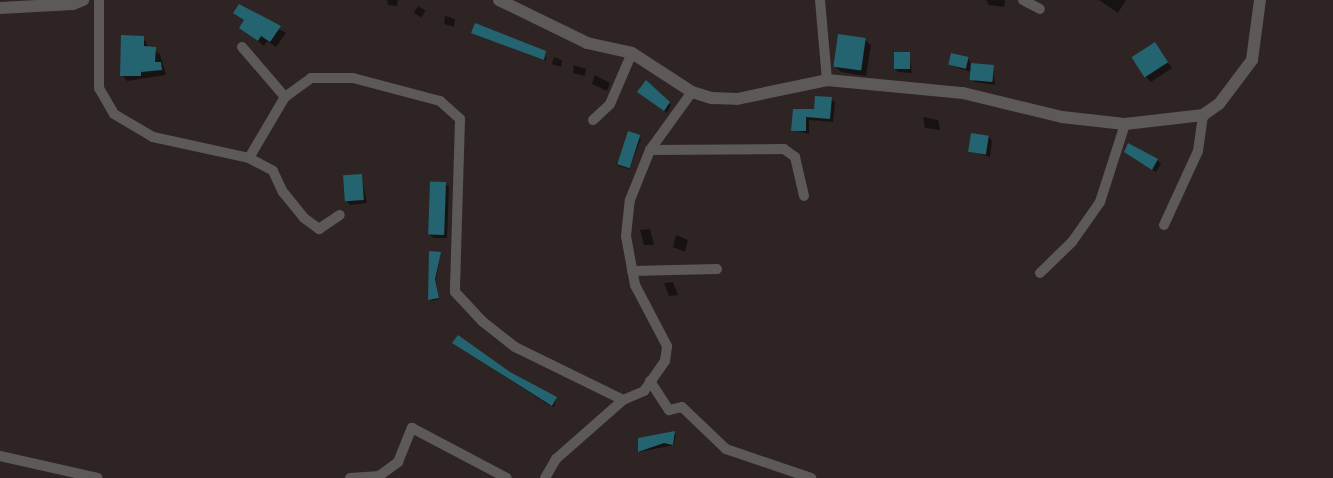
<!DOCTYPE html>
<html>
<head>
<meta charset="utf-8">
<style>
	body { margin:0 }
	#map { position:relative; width:1333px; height:478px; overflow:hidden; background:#2e2424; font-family:Rubik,sans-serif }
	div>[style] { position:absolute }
	.shadow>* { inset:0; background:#0007; transform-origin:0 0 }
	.building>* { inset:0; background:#246470; transform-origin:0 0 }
	.minor>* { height:10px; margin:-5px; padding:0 5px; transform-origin:5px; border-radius:5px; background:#5e5959 }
	.tertiary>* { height:12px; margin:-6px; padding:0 6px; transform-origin:6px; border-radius:6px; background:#5e5959 }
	span { translate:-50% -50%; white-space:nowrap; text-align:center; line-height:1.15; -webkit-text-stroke:5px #2e2424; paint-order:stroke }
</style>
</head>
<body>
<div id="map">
	<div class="shadow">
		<i style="clip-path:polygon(387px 0,398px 0,397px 6px,388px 5px)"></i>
		<i style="clip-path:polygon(986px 0,1005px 0,1004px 7px,989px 5px)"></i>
		<i style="clip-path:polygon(1099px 0,1126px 0,1118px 13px)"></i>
		<i style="clip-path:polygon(240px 6px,286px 33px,276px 47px,267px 41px,264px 46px,241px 28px,245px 21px,235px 13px)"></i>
		<i style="left:418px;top:6px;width:9px;height:8px;rotate:32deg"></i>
		<i style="clip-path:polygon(445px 16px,455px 19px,454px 27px,444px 24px)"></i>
		<i style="clip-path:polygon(473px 32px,545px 52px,546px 61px,475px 34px)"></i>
		<i style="clip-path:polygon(143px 37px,149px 48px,160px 54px,166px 75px,127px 81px,122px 75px)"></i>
		<i style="clip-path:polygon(865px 40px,871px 45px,866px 76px,841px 72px,835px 66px)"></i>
		<i style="clip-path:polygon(1154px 44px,1172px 68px,1151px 82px,1145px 76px)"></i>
		<i style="clip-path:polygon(909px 54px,912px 73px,898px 72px,895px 69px)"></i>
		<i style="clip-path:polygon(554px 57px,562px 60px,561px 67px,552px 64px)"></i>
		<i style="clip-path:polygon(968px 58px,971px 64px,993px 67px,995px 85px,974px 82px,971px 72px,950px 65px)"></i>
		<i style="clip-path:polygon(574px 65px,586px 69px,585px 76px,573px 73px)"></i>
		<i style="clip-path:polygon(595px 75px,610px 83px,607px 91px,592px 84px)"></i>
		<i style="clip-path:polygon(647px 82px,671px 105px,667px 113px,642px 94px)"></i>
		<i style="clip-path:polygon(831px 99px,835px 102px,833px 122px,809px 120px,809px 134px,793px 130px,795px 110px,815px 110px)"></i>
		<i style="clip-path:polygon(923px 117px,938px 120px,940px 130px,925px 128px)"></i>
		<i style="clip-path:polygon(639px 136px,641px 139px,629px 169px,619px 166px,616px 164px)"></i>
		<i style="clip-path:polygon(989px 137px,992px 141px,990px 157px,970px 151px)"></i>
		<i style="clip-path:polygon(1129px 155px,1157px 160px,1161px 164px,1156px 172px)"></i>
		<i style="clip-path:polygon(361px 175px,367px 203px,350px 205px,347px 201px)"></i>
		<i style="clip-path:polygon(445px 184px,449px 187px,447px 238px,434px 238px,430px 235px)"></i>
		<i style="clip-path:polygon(650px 229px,654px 245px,644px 245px,640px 230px)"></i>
		<i style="clip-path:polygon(676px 235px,688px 240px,685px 252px,673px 247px)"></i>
		<i style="clip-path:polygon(440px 254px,436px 281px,439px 299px,431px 301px)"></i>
		<i style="clip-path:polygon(673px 282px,678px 295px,669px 296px,664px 283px)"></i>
		<i style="clip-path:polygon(456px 345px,556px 398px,554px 407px,547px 404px)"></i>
		<i style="clip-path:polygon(676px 434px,674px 445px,639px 452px,639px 439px)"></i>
	</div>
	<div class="building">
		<i style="clip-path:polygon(239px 4px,281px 26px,270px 42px,261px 36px,258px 41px,239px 28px,244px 20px,233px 13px)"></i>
		<i style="clip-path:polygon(475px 23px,546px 51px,544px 60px,471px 33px)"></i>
		<i style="left:838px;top:34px;width:28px;height:33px;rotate:8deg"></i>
		<i style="clip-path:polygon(121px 35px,144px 36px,144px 46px,156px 47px,155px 62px,161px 62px,162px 70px,141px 72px,141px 76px,120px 76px)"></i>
		<i style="left:1155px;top:42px;width:24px;height:28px;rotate:57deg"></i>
		<i style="left:894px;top:52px;width:16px;height:17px"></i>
		<i style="left:951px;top:53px;width:18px;height:12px;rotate:13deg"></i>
		<i style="left:971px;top:63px;width:23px;height:17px;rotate:5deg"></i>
		<i style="clip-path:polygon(646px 80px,670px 102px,664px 111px,637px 92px)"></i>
		<i style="clip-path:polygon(815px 96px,832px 97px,830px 119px,806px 117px,806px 131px,791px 131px,793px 109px,814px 109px)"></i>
		<i style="left:628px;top:131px;width:13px;height:35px;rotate:18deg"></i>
		<i style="left:971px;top:133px;width:18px;height:19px;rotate:9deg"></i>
		<i style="clip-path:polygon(1128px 143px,1158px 159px,1152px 170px,1124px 152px)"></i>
		<i style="left:362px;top:174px;width:26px;height:19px;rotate:86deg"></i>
		<i style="left:446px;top:182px;width:53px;height:16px;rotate:92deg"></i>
		<i style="clip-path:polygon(429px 251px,441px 252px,435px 279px,439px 298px,428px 300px)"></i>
		<i style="clip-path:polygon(458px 335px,510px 372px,557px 397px,552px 406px,452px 343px)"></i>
		<i style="clip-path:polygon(675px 431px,673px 445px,664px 443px,638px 452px,638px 438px)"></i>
	</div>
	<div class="minor">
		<i style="left:99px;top:0;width:88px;rotate:90deg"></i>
		<i style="left:99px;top:88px;width:30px;rotate:60deg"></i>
		<i style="left:114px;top:114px;width:45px;rotate:30.5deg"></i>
		<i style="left:153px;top:137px;width:98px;rotate:12.3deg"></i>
		<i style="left:249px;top:158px;width:71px;rotate:-59.5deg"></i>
		<i style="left:285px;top:97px;width:32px;rotate:-36deg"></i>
		<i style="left:311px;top:78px;width:42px"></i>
		<i style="left:353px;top:78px;width:90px;rotate:14.8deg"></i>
		<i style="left:440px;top:101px;width:27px;rotate:42deg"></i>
		<i style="left:460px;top:119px;width:173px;rotate:91.7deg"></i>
		<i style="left:455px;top:292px;width:40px;rotate:47deg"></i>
		<i style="left:482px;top:321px;width:42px;rotate:38.2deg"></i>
		<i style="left:515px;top:347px;width:120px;rotate:26.1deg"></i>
		<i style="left:820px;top:0;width:80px;rotate:85deg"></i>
		<i style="left:1023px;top:0;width:19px;rotate:28deg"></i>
		<i style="left:242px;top:47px;width:66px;rotate:49.3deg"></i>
		<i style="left:593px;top:120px;width:23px;rotate:-43deg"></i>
		<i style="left:610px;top:104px;width:56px;rotate:-66.7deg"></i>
		<i style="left:650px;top:150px;width:134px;rotate:-0.4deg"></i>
		<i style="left:784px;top:149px;width:14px;rotate:36deg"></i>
		<i style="left:795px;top:157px;width:40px;rotate:77deg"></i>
		<i style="left:249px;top:158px;width:27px;rotate:28deg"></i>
		<i style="left:273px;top:171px;width:23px;rotate:65deg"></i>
		<i style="left:283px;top:192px;width:33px;rotate:51deg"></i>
		<i style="left:304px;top:218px;width:19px;rotate:36deg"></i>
		<i style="left:319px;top:229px;width:25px;rotate:-34deg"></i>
		<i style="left:1164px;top:225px;width:81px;rotate:-65.3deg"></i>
		<i style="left:1198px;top:151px;width:36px;rotate:-82deg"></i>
		<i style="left:632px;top:271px;width:85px;rotate:-1.3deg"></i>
		<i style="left:1040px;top:273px;width:45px;rotate:-44.1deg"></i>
		<i style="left:1072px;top:242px;width:49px;rotate:-55deg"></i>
		<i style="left:1100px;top:202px;width:82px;rotate:-72.2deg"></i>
		<i style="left:650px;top:381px;width:35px;rotate:57deg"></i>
		<i style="left:669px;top:410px;width:13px;rotate:-13deg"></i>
		<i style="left:682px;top:407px;width:61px;rotate:43.7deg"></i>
		<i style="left:726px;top:449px;width:90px;rotate:18.8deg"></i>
		<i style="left:0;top:456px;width:100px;rotate:12.7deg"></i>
		<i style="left:350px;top:478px;width:29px;rotate:-4deg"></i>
		<i style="left:379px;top:476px;width:24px;rotate:-36deg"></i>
		<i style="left:398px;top:462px;width:37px;rotate:-68deg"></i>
		<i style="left:412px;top:428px;width:107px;rotate:27.8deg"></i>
		<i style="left:545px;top:478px;width:22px;rotate:-60deg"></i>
		<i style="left:556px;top:459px;width:89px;rotate:-41.4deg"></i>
		<i style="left:623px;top:400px;width:23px;rotate:-23deg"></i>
		<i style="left:644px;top:391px;width:37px;rotate:-55deg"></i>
		<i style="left:665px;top:361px;width:15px;rotate:-82deg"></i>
		<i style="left:667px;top:346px;width:69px;rotate:-117.7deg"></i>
		<i style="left:635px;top:285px;width:50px;rotate:-100.4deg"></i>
		<i style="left:626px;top:236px;width:36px;rotate:-84deg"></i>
		<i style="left:630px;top:200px;width:54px;rotate:-68.2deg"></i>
		<i style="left:650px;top:150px;width:72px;rotate:-54.1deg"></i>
	</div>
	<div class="tertiary">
		<i style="left:499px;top:0;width:98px;rotate:26deg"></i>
		<i style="left:587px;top:43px;width:46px;rotate:12.5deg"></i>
		<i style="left:632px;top:53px;width:72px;rotate:33deg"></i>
		<i style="left:692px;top:92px;width:21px;rotate:17deg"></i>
		<i style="left:712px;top:98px;width:25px;rotate:2deg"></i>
		<i style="left:737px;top:99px;width:92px;rotate:-11.9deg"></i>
		<i style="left:827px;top:80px;width:137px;rotate:5.5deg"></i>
		<i style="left:963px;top:93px;width:102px;rotate:13.6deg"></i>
		<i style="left:1062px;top:117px;width:63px;rotate:6.3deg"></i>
		<i style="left:1125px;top:124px;width:79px;rotate:-6.6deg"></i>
		<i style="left:1203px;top:115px;width:19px;rotate:-35deg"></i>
		<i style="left:1219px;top:104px;width:55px;rotate:-53.1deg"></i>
		<i style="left:1252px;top:60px;width:61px;rotate:-82.4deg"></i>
		<i style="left:0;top:8px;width:73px;rotate:-3.1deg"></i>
		<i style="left:73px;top:4px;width:11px;rotate:-22deg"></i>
	</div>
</div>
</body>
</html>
